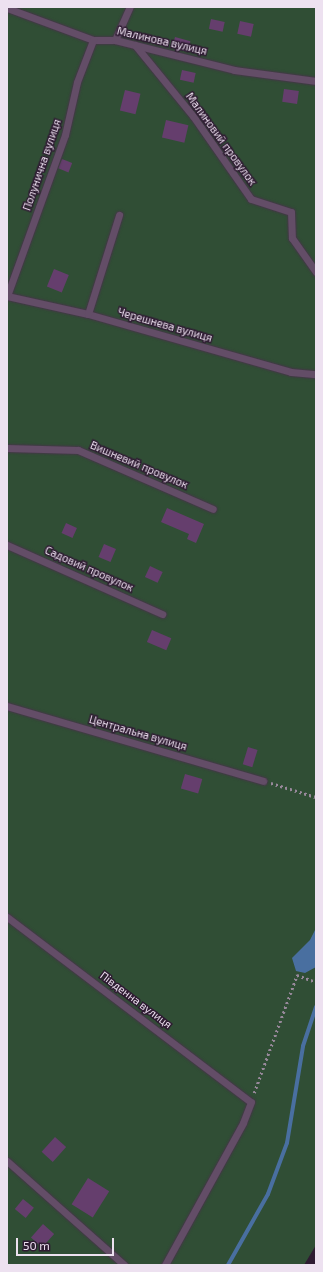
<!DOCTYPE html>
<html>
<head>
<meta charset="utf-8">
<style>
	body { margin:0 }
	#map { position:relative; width:323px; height:1272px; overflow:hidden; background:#2e1b32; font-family:"Exo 2",sans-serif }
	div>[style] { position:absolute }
	.green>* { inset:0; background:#304e35 }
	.water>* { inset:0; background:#496fa0 }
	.stream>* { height:4px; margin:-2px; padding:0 2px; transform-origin:2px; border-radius:2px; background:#496fa0 }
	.building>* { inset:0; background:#653e6d; transform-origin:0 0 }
	.path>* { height:2.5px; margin-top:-1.25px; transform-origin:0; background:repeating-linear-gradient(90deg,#97889a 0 2px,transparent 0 5px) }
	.roads { filter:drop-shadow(0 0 1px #453548) drop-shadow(0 0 1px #453548) }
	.lane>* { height:7px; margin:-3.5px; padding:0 3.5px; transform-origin:3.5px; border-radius:3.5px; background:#634d67 }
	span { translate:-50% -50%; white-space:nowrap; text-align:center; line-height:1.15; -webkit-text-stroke:3px #2e1b32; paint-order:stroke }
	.street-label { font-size:11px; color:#ede1f0 }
	.frame { position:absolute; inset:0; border:8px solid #ede1f0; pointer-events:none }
	.scale { position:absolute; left:16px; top:1238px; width:98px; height:18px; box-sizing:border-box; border:2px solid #ede1f0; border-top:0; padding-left:5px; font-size:12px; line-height:14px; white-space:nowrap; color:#ede1f0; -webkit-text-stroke:3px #2e1b32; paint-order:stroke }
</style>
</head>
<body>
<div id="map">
	<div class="green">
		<i style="clip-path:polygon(7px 7px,316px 7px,316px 1245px,304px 1265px,7px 1265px)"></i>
	</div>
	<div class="water">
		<i style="clip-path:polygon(316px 928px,316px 967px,305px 973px,296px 971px,292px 958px,310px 940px)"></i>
	</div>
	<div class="stream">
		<i style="left:228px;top:1265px;width:81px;rotate:-60.6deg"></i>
		<i style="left:268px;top:1194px;width:54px;rotate:-69.6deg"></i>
		<i style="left:287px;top:1143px;width:98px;rotate:-80.6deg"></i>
		<i style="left:303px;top:1046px;width:41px;rotate:-71.6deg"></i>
	</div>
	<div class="building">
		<i style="left:211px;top:19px;width:14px;height:10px;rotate:12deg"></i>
		<i style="left:240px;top:21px;width:14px;height:13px;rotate:12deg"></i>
		<i style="left:175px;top:37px;width:16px;height:11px;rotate:15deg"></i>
		<i style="left:182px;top:70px;width:14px;height:10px;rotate:12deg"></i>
		<i style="left:284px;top:89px;width:15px;height:13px;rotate:8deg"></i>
		<i style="left:125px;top:90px;width:16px;height:21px;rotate:14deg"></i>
		<i style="left:166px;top:120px;width:23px;height:18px;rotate:13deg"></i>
		<i style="left:62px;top:159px;width:11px;height:10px;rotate:22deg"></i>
		<i style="left:54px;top:269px;width:16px;height:19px;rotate:22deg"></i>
		<i style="clip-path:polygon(167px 508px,204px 524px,196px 543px,187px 539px,189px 534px,161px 522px)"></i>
		<i style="left:66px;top:523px;width:12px;height:11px;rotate:24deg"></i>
		<i style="left:104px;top:544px;width:13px;height:14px;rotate:23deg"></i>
		<i style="left:150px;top:566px;width:14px;height:12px;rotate:25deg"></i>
		<i style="left:152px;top:630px;width:21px;height:13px;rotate:23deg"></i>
		<i style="left:248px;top:747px;width:10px;height:18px;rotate:17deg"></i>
		<i style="left:185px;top:774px;width:18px;height:15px;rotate:16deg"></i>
		<i style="left:55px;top:1137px;width:15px;height:20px;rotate:42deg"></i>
		<i style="left:88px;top:1178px;width:25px;height:31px;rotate:32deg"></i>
		<i style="left:23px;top:1199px;width:14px;height:13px;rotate:39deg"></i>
		<i style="left:43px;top:1224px;width:15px;height:18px;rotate:42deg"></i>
	</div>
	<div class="path">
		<i style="left:271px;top:783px;width:47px;rotate:17.3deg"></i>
		<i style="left:254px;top:1093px;width:126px;rotate:-70deg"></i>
		<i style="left:297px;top:975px;width:20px;rotate:20deg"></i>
	</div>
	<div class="roads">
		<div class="lane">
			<i style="left:7px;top:8px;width:92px;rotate:20.4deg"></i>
			<i style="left:93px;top:40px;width:22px"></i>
			<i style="left:115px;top:40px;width:123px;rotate:14.1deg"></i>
			<i style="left:234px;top:70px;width:83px;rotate:7.6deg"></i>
			<i style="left:115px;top:40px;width:36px;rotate:-66deg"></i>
			<i style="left:135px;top:45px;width:92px;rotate:50.8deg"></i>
			<i style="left:193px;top:116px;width:101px;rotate:55.1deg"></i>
			<i style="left:251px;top:199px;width:42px;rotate:18deg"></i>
			<i style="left:291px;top:212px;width:26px;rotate:88deg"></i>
			<i style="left:292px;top:238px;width:42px;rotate:54.8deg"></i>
			<i style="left:7px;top:296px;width:83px;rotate:12.5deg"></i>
			<i style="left:88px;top:314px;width:211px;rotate:15.9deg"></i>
			<i style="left:291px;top:372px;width:25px;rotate:5deg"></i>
			<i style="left:7px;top:296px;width:171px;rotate:-70.2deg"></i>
			<i style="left:65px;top:135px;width:54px;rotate:-77.2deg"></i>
			<i style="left:77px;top:82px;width:45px;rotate:-69.1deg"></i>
			<i style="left:88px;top:314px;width:104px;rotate:-72.6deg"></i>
			<i style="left:7px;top:448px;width:71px;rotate:1.6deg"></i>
			<i style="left:78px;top:450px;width:147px;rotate:23.6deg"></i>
			<i style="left:7px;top:545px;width:170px;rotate:24deg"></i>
			<i style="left:7px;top:706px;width:267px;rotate:16.3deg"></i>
			<i style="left:7px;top:917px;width:306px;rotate:37.2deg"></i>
			<i style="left:251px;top:1102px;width:22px;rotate:111deg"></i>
			<i style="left:243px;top:1123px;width:162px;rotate:118.8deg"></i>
			<i style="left:7px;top:1161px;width:157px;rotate:41.6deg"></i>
		</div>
	</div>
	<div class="street-label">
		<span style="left:162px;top:41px;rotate:13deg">Малинова вулиця</span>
		<span style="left:221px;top:139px;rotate:54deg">Малиновий провулок</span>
		<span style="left:42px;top:165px;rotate:-71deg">Полунична вулиця</span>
		<span style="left:165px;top:325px;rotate:16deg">Черешнева вулиця</span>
		<span style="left:139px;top:465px;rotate:23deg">Вишневий провулок</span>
		<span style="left:89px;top:569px;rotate:24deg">Садовий провулок</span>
		<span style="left:138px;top:733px;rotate:16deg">Центральна вулиця</span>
		<span style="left:136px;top:1000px;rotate:37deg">Південна вулиця</span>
	</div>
	<div class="frame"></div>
	<div class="scale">50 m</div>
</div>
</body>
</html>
